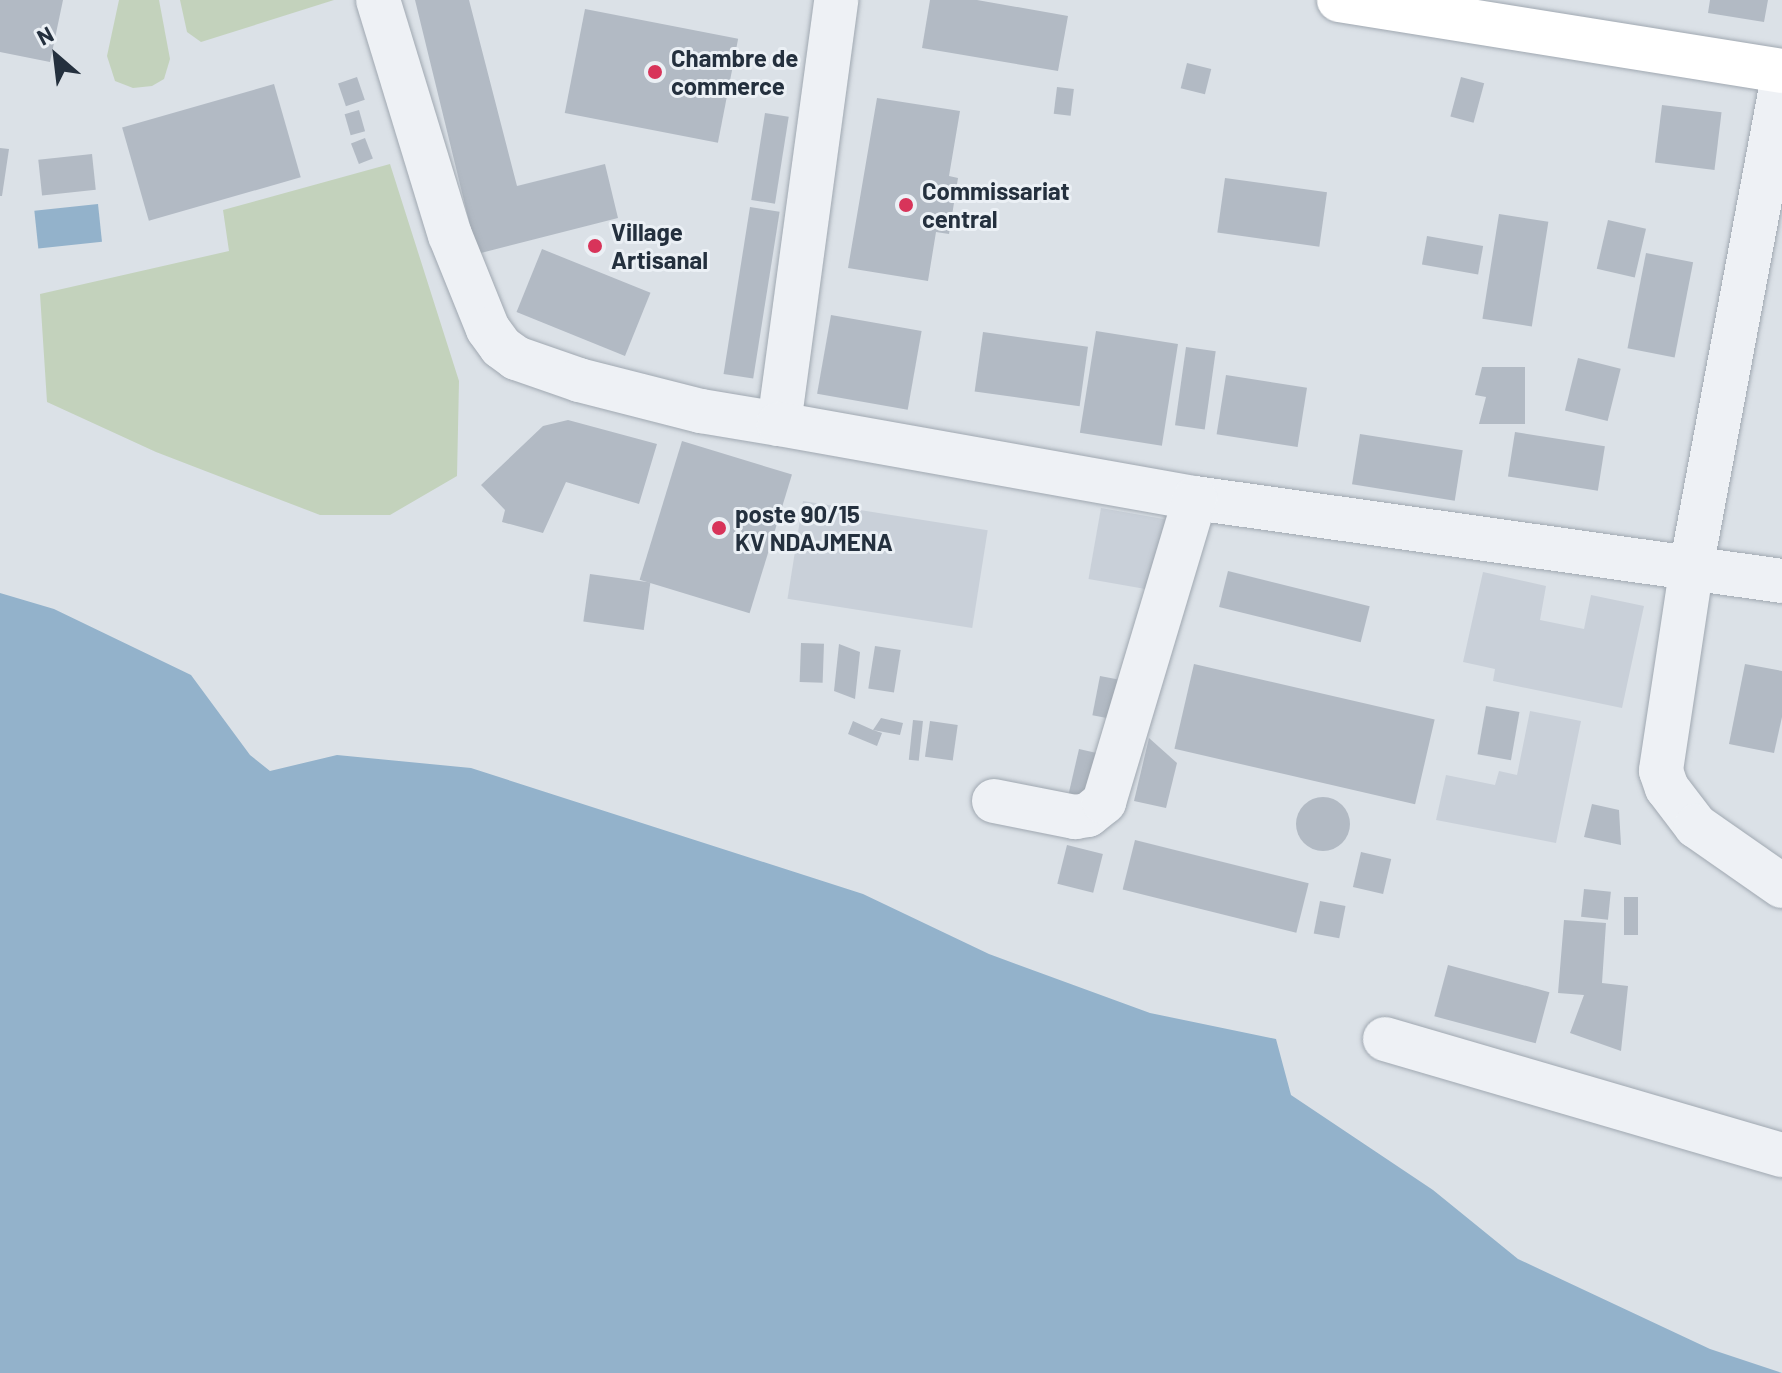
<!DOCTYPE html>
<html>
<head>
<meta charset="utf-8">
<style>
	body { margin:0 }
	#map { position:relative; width:1782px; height:1373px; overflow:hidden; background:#dbe1e7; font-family:Barlow,sans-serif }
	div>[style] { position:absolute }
	.built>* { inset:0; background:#c9d0d9; transform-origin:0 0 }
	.green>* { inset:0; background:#c3d2bc }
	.water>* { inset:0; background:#93b2cb; transform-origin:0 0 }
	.building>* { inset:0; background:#b2bac4; transform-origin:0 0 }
	.round { border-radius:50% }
	.roads { filter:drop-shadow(0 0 2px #a0a8b1) drop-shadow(0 0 2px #a0a8b1) }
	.minor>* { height:44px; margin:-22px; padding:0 22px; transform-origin:22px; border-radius:22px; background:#eef1f5 }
	.major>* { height:44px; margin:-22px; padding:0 22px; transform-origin:22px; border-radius:22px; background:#fff }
	.dots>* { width:22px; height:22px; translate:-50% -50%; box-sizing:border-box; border:4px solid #ebf0f5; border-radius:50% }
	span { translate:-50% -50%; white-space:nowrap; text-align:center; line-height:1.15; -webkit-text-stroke:6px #ebf0f5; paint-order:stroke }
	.poi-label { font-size:24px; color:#24303e; font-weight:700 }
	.left { translate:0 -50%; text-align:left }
	.north { position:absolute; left:16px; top:16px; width:80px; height:80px; -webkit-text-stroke:6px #ebf0f5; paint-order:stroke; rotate:332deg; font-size:22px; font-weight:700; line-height:32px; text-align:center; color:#24303e }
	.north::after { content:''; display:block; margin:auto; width:28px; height:36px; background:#24303e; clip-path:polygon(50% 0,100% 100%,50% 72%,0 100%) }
</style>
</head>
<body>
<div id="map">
	<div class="built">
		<i style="left:803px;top:501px;width:187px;height:99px;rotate:9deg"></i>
		<i style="left:1101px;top:508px;width:78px;height:72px;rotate:10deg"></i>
		<i style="clip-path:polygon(1483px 572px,1546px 586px,1540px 620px,1584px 629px,1591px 595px,1644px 606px,1622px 708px,1493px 681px,1495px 669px,1463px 662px)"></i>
		<i style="clip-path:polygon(1530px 711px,1581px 721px,1556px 843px,1436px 820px,1446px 775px,1495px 785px,1499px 771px,1517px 775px)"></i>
	</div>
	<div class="green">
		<i style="clip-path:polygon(119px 0,159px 0,170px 59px,164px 79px,152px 86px,133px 88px,115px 81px,107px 56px)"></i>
		<i style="clip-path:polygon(180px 0,334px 0,201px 42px,187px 32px)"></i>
		<i style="clip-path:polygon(390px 164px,459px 381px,457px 476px,390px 515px,320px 515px,156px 452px,47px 402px,40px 294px,229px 251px,223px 210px)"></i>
	</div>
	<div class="water">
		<i style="left:98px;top:204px;width:38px;height:64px;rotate:84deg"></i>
		<i style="clip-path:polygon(0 593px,54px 609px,191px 675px,250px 755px,270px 771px,337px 755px,471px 768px,863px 894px,989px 954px,1150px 1013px,1276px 1039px,1291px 1095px,1433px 1190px,1518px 1259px,1710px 1349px,1782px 1373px,0 1373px)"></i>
	</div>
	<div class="building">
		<i style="clip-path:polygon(0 0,63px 0,50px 62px,0 52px)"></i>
		<i style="clip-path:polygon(415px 0,469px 0,517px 186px,605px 164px,618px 218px,477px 254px)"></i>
		<i style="clip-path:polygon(930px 0,977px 0,1068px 16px,1058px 71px,922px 48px)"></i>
		<i style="clip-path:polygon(1710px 0,1768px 0,1764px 22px,1708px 13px)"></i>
		<i style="left:585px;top:9px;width:156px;height:106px;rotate:11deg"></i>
		<i style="left:1187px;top:63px;width:25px;height:26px;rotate:14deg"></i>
		<i style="left:357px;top:77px;width:24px;height:20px;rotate:71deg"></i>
		<i style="left:1461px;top:77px;width:24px;height:41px;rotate:15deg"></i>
		<i style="left:274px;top:84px;width:97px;height:158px;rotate:74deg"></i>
		<i style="left:1057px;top:87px;width:17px;height:27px;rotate:7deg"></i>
		<i style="clip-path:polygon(877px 98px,960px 111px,949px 176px,958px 178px,949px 234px,936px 232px,928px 281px,848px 268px)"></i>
		<i style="left:1662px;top:105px;width:60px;height:58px;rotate:7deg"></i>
		<i style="left:359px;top:110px;width:22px;height:15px;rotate:74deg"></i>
		<i style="left:765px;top:113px;width:24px;height:88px;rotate:9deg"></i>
		<i style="left:365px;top:138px;width:22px;height:15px;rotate:69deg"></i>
		<i style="clip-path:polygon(0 148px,9px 149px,2px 196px,0 196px)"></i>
		<i style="left:92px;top:154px;width:36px;height:54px;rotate:84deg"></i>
		<i style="left:1225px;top:178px;width:103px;height:55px;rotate:8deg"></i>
		<i style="left:750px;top:207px;width:30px;height:169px;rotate:9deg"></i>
		<i style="left:1499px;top:214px;width:50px;height:106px;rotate:9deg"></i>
		<i style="left:1608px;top:220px;width:39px;height:50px;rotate:13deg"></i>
		<i style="left:1427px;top:236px;width:57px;height:29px;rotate:10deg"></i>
		<i style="left:542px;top:249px;width:117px;height:68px;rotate:22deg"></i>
		<i style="left:1646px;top:253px;width:48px;height:97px;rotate:11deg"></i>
		<i style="left:831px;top:315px;width:92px;height:80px;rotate:10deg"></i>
		<i style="left:1096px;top:331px;width:83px;height:103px;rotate:9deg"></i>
		<i style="left:983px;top:332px;width:106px;height:60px;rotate:8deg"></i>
		<i style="left:1186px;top:347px;width:30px;height:79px;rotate:8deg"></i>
		<i style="left:1578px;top:358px;width:44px;height:54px;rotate:14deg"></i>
		<i style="clip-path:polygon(1482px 367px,1525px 367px,1525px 424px,1479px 424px,1486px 397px,1475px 395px)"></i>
		<i style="left:1226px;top:375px;width:82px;height:60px;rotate:9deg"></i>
		<i style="clip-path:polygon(568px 420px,657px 444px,639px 504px,566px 482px,543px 533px,502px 522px,505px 510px,481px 485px,543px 426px)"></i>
		<i style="left:1515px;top:432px;width:91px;height:45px;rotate:9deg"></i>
		<i style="left:1360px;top:434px;width:104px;height:51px;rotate:9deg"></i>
		<i style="left:682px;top:441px;width:115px;height:145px;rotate:17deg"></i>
		<i style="left:1228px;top:571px;width:146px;height:37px;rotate:14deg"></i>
		<i style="left:590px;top:574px;width:61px;height:48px;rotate:8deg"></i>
		<i style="left:801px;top:643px;width:23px;height:39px;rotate:2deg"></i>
		<i style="clip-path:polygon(839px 644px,860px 652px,855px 699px,834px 691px)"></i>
		<i style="left:875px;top:646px;width:26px;height:43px;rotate:9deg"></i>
		<i style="left:1194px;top:664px;width:247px;height:87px;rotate:13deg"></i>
		<i style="clip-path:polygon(1745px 664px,1782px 671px,1782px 717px,1774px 753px,1729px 744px)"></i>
		<i style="left:1100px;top:676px;width:20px;height:40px;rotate:11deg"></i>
		<i style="left:1486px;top:706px;width:34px;height:49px;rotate:10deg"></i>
		<i style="clip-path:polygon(881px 718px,903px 723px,900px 735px,873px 730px,882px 733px,877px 746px,848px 734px,853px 721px,873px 730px)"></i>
		<i style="left:913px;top:720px;width:10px;height:40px;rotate:6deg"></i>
		<i style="left:930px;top:721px;width:28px;height:36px;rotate:8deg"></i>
		<i style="clip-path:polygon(1149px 738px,1177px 763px,1166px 808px,1134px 801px)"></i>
		<i style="left:1079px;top:749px;width:26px;height:49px;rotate:13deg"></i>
		<i class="round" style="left:1296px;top:797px;width:54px;height:54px"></i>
		<i style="clip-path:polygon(1592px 804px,1619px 810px,1621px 845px,1584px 837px)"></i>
		<i style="left:1135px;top:840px;width:179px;height:51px;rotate:14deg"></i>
		<i style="left:1067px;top:845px;width:37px;height:40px;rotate:14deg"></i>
		<i style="left:1361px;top:852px;width:31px;height:36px;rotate:13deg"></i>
		<i style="left:1584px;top:889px;width:27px;height:28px;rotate:6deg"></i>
		<i style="left:1624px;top:897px;width:14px;height:38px"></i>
		<i style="left:1320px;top:901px;width:26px;height:33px;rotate:11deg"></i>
		<i style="clip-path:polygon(1564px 920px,1606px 923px,1602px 983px,1628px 986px,1621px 1051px,1570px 1033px,1584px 995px,1558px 993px)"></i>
		<i style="left:1448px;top:965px;width:105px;height:53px;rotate:15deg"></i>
	</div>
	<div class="roads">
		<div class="minor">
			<i style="left:378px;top:0;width:246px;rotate:73deg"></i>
			<i style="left:450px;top:235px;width:101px;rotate:68deg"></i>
			<i style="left:488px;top:329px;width:22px;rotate:54deg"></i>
			<i style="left:501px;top:347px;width:19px;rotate:36deg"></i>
			<i style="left:516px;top:358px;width:67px;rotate:19.2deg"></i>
			<i style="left:579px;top:380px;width:126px;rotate:14.3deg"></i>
			<i style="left:701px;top:411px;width:79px;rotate:9.5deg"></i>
			<i style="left:779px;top:424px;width:428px;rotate:-82.3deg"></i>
			<i style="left:1782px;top:82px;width:491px;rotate:100.6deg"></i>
			<i style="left:1692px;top:565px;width:208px;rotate:98.6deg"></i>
			<i style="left:1661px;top:771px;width:18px;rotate:71deg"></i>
			<i style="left:1667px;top:788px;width:48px;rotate:52.7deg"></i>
			<i style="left:1696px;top:826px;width:105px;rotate:34.9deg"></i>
			<i style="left:779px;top:424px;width:423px;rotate:10.1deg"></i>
			<i style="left:1195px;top:498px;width:593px;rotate:8.05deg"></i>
			<i style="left:994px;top:801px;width:83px;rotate:11.2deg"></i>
			<i style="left:1075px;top:817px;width:13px;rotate:-9deg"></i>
			<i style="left:1088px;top:815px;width:21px;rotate:-39deg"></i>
			<i style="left:1104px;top:802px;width:317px;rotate:-73.3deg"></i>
			<i style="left:1385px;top:1039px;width:414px;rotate:16.3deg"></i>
		</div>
		<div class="major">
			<i style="left:1339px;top:0;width:449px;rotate:9.1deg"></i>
		</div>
	</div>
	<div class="dots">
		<i style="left:655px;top:72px;background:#d8345a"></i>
		<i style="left:906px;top:205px;background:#d8345a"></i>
		<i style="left:595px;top:246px;background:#d8345a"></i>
		<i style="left:719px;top:528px;background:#d8345a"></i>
	</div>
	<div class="poi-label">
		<span class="left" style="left:671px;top:72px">Chambre de<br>commerce</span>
		<span class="left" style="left:922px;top:205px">Commissariat<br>central</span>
		<span class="left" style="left:611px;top:246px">Village<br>Artisanal</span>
		<span class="left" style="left:735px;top:528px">poste 90/15<br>KV NDAJMENA</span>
	</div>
	<div class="north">N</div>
</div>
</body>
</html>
